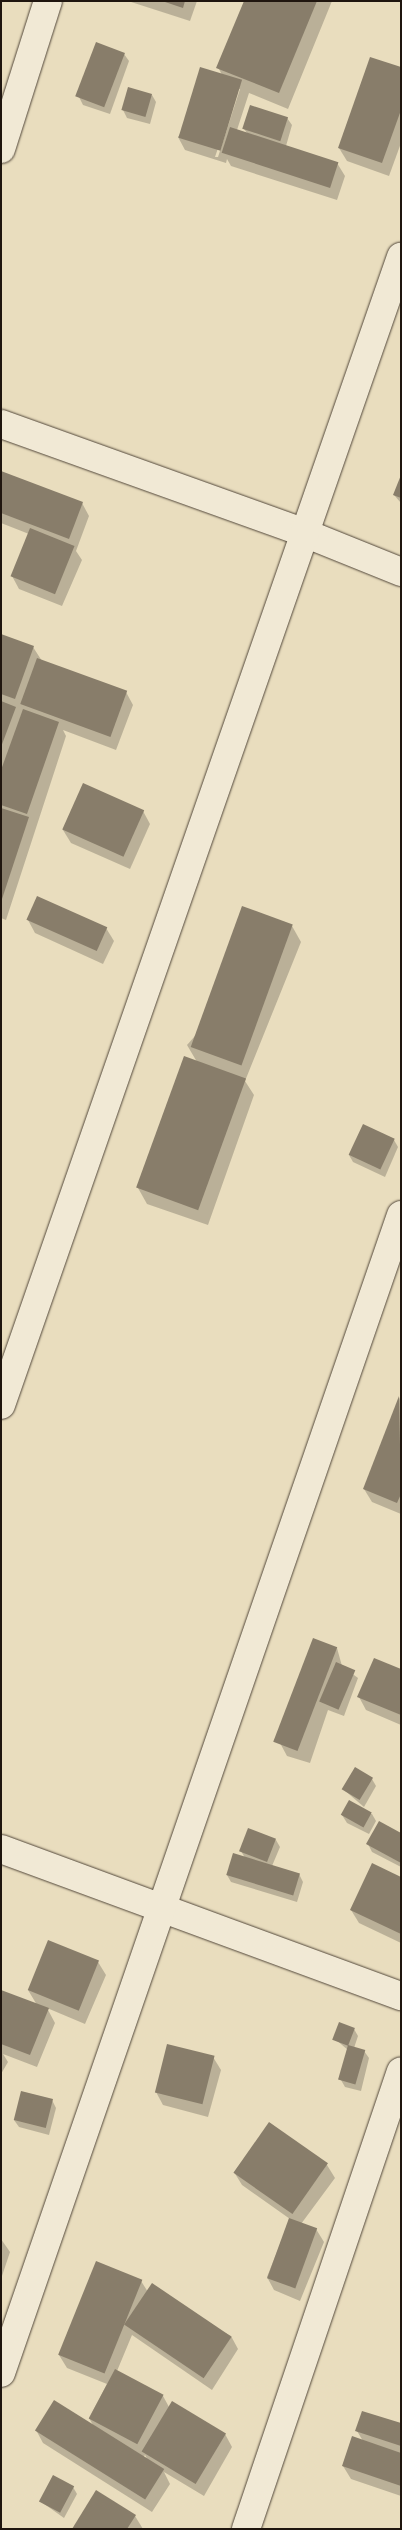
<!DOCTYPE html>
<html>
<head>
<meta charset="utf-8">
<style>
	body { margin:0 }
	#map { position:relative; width:402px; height:2530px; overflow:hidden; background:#e9ddbe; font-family:"Old Standard TT",serif }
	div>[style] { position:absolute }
	.shadow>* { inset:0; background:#0003 }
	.building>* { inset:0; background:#887d6a; transform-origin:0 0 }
	.roads { filter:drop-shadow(0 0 1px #52473a) drop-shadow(0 0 1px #52473a) }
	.minor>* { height:28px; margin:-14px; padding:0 14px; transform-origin:14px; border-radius:14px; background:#f1e9d5 }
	span { translate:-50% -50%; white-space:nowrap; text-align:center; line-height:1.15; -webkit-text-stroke:4px #f1e9d5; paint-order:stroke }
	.frame { position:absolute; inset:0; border:2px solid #1f150e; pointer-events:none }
</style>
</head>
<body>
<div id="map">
	<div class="shadow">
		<i style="clip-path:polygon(128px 1px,197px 1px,190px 21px)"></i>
		<i style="clip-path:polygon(evenodd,245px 1px,332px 1px,288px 109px,249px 93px,237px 130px,247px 133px,244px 129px,287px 118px,292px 125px,286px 146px,337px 163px,345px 176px,337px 200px,231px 166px,227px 159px,226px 163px,185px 150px,178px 137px,222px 75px,218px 67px,245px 1px,238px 89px,240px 89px,218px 157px,215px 157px,238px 89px)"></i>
		<i style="clip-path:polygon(124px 54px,129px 61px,110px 114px,83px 105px,79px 97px)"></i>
		<i style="clip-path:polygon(401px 69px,401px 143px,389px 176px,347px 161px,339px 148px)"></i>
		<i style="clip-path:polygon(152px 95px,156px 102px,150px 124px,127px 118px,123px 110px)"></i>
		<i style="clip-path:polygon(1px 473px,82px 503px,89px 516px,76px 551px,82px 560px,62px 606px,19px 589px,12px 576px,29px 534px,1px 523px)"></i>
		<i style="clip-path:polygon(401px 479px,401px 503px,394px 495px)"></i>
		<i style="clip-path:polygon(1px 635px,33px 647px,42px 661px,126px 692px,133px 705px,116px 750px,63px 730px,66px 736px,6px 920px,1px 918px)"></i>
		<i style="clip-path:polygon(143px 811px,150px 824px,130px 869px,71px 843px,63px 830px)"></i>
		<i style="clip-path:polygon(28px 920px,106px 928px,114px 941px,103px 964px,35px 933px)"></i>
		<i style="clip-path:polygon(292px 926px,301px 942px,245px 1081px,254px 1095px,208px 1225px,147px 1204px,138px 1188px,197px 1062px,187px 1045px)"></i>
		<i style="clip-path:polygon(394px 1140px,398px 1147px,385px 1177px,353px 1162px,349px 1155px)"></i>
		<i style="clip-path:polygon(400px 1397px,401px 1398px,401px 1514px,372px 1502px,364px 1489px)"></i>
		<i style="clip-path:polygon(337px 1648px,342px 1666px,358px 1678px,344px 1716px,328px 1710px,310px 1763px,287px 1756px,280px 1743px)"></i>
		<i style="clip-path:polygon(401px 1671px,401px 1725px,366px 1710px,359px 1697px)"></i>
		<i style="clip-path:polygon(372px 1779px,376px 1786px,364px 1807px,343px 1789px)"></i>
		<i style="clip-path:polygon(372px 1814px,376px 1821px,369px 1834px,347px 1823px,342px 1815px)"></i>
		<i style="clip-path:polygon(401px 1834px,401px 1867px,372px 1852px,368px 1844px)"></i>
		<i style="clip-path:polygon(276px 1840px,280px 1847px,272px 1866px,299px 1874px,303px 1882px,297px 1902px,231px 1882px,227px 1875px,245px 1858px,241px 1851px)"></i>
		<i style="clip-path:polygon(401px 1878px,401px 1943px,359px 1923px,351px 1910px)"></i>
		<i style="clip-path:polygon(98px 1962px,106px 1975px,85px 2024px,47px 2008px,55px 2023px,37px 2067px,3px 2054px,8px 2062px,1px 2074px,1px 1991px,37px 2005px,28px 1990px)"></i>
		<i style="clip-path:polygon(354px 2029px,358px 2036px,354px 2048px,364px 2051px,369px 2058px,361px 2091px,345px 2087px,341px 2080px,348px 2050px,335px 2039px)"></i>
		<i style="clip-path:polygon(213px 2057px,221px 2070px,208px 2117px,163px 2105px,156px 2092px)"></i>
		<i style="clip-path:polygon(52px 2100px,56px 2108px,49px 2135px,19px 2127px,14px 2120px)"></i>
		<i style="clip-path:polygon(270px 2123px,327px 2165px,335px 2178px,301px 2224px,316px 2229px,324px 2242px,300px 2301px,274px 2290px,267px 2277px,290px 2219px,242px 2185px,234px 2172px)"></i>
		<i style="clip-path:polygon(1px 2239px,10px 2252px,1px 2279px)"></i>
		<i style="clip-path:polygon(evenodd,141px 2281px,148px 2292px,231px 2336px,238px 2349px,212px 2390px,132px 2335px,117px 2371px,163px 2396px,169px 2407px,225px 2434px,232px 2447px,204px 2496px,164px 2472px,170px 2484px,152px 2512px,43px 2443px,36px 2430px,94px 2427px,89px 2418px,107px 2384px,67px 2368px,59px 2355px,141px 2281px,145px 2455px,149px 2462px,143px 2458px,145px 2455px)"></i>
		<i style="clip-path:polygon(401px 2425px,401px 2496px,351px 2479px,343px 2466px,363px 2441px,357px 2431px)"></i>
		<i style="clip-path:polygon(73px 2487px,77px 2494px,64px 2518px,40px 2501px)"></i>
		<i style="clip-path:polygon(135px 2516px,143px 2529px,73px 2529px)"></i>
	</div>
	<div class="building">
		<i style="clip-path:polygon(162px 1px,185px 1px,183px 8px)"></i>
		<i style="clip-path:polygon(244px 1px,317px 1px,279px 93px,216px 68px)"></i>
		<i style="left:96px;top:42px;width:31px;height:58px;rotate:21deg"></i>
		<i style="clip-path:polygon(370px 57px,401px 67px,401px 110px,382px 163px,338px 148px)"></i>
		<i style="left:200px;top:67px;width:44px;height:74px;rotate:17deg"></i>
		<i style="left:128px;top:87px;width:25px;height:24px;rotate:16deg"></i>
		<i style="left:250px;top:105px;width:40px;height:25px;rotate:18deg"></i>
		<i style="left:230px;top:127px;width:114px;height:27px;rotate:18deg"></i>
		<i style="clip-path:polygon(1px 471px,83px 502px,69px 539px,1px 513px)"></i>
		<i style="clip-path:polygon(401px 475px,401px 498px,393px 495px)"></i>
		<i style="left:30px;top:528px;width:48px;height:52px;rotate:22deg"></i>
		<i style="clip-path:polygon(1px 634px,34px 646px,15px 699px,1px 694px)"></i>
		<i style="left:37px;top:658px;width:96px;height:49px;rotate:20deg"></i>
		<i style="clip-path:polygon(1px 701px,16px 707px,1px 747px)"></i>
		<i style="clip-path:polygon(23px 709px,59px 722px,27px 814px,1px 805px,1px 770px)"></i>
		<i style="left:83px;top:783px;width:67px;height:51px;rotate:24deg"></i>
		<i style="clip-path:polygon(1px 808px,29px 817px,2px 899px,1px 899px)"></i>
		<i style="left:37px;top:896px;width:77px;height:26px;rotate:24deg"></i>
		<i style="left:242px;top:906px;width:54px;height:150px;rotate:20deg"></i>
		<i style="left:184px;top:1056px;width:66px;height:140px;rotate:20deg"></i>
		<i style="left:363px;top:1124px;width:35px;height:34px;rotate:25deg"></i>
		<i style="clip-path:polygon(399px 1396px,401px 1494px,397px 1503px,363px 1489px)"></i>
		<i style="left:313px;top:1638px;width:26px;height:111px;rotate:21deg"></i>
		<i style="clip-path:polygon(374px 1658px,401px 1669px,401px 1715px,357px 1697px)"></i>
		<i style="left:336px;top:1662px;width:21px;height:43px;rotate:23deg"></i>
		<i style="left:355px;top:1767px;width:21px;height:26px;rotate:31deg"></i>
		<i style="left:349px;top:1800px;width:26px;height:17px;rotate:29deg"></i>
		<i style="clip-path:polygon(379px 1821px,401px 1833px,401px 1863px,366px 1844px)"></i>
		<i style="left:248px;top:1828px;width:30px;height:25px;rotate:21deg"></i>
		<i style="left:233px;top:1853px;width:70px;height:23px;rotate:17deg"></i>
		<i style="clip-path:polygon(372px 1863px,401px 1877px,401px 1934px,350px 1910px)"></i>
		<i style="left:48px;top:1940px;width:55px;height:54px;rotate:22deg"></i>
		<i style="clip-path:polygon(1px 1990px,49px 2008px,30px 2055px,1px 2044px)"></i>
		<i style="left:339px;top:2022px;width:17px;height:19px;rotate:21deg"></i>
		<i style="left:167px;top:2044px;width:49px;height:50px;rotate:14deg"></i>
		<i style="left:348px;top:2045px;width:18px;height:36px;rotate:16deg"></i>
		<i style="left:21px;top:2091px;width:33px;height:30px;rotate:14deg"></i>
		<i style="left:269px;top:2122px;width:72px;height:62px;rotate:35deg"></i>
		<i style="left:289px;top:2218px;width:30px;height:64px;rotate:20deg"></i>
		<i style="left:96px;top:2261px;width:50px;height:101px;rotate:22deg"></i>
		<i style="left:152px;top:2283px;width:96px;height:50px;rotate:34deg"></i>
		<i style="left:115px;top:2369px;width:55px;height:56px;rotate:28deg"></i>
		<i style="left:54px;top:2400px;width:130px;height:36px;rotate:32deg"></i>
		<i style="left:172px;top:2401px;width:63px;height:59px;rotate:31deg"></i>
		<i style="clip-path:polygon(362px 2411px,401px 2423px,401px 2446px,355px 2431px)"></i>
		<i style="clip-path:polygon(352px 2436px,401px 2453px,401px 2486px,342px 2466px)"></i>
		<i style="left:53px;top:2475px;width:24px;height:30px;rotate:28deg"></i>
		<i style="clip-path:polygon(96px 2490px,136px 2515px,127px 2529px,72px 2529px)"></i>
	</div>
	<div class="roads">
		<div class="minor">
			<i style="left:1px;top:149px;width:155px;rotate:-72.4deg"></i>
			<i style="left:1px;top:424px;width:320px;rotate:19.7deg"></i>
			<i style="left:302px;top:532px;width:107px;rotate:22deg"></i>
			<i style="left:1px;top:1405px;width:1216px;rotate:-70.79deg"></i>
			<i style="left:1px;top:1849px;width:426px;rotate:20.2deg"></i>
			<i style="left:1px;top:2373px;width:1225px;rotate:-70.94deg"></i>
			<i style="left:246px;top:2529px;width:483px;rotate:-71.3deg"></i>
		</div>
	</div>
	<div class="frame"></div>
</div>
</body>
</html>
